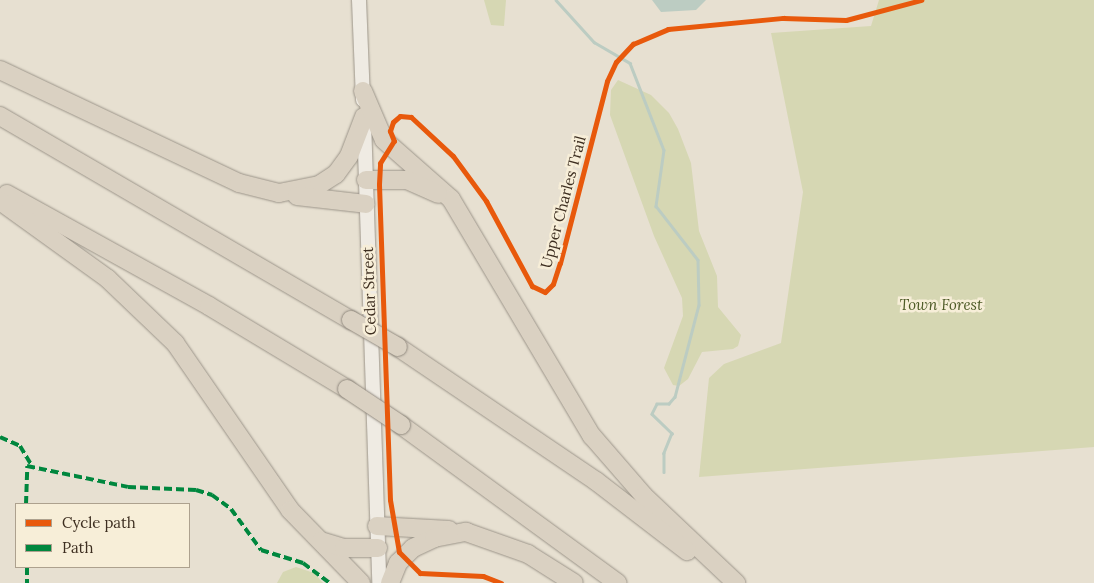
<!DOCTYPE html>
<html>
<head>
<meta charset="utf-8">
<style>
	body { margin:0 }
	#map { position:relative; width:1094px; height:583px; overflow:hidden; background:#e7e0d1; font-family:Lora,serif }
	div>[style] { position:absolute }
	.green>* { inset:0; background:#d6d7b3 }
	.water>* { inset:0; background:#bcccc2 }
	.stream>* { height:2.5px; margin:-1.25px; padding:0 1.25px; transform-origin:1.25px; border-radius:1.25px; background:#bcccc2 }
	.roads { filter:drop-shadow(0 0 1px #9c958a) drop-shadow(0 0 1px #9c958a) }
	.secondary>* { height:14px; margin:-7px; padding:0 7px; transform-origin:7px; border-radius:7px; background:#efebe3 }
	.motorway>* { height:18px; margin:-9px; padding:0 9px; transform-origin:9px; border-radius:9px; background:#dad1c2 }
	.bridges { filter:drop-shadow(0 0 1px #928b80) drop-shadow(0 0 1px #928b80) }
	.motorway-bridge>* { height:18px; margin:-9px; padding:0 9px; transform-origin:9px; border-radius:9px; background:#dad1c2 }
	.quiet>* { height:4px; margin-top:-2px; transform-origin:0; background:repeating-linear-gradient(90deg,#00873e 0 8px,transparent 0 12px) }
	.cycleway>* { height:5px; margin:-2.5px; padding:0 2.5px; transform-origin:2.5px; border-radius:2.5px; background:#e8590c }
	span { translate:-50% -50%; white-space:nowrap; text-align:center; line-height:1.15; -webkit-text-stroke:5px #f7eed8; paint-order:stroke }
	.street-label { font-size:15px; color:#3d2e20 }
	.park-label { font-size:15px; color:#4d5a26; font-style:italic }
	.legend { position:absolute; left:15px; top:503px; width:175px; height:65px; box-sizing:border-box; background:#f7eed8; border:1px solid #ada18e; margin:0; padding:6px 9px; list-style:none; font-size:15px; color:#3d2e20 }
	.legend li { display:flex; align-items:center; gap:10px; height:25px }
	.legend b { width:25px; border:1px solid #ada18e }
</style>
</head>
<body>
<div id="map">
	<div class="green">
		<i style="clip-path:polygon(484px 0,506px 0,504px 26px,491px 25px)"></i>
		<i style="clip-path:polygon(879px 0,1094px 0,1094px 447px,699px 477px,709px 378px,724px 364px,781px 343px,803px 192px,771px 33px,871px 26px)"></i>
		<i style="clip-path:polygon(618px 80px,651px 95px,669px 113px,678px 129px,691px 163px,699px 231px,717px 276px,718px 307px,741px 335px,738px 346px,733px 349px,702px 352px,688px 379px,679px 386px,673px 385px,664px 368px,683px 316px,682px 298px,654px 236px,610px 115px,611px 90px)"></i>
		<i style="clip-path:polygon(296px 567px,314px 573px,323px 583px,277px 583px,283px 572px)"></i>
	</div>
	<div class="water">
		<i style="clip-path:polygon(652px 0,706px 0,696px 10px,661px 12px)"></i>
	</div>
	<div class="stream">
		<i style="left:556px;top:0;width:57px;rotate:47.9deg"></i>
		<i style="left:594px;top:42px;width:42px;rotate:30.3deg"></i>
		<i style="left:630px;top:63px;width:93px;rotate:68.7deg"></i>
		<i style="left:664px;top:150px;width:57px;rotate:98.1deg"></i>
		<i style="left:656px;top:206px;width:68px;rotate:52.1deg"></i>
		<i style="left:698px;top:260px;width:45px;rotate:88.7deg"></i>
		<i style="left:699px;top:305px;width:95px;rotate:104.6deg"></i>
		<i style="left:675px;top:397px;width:9px;rotate:131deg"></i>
		<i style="left:669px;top:404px;width:12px;rotate:180deg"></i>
		<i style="left:657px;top:404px;width:11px;rotate:117deg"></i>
		<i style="left:652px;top:414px;width:28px;rotate:44deg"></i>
		<i style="left:672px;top:433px;width:22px;rotate:112deg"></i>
		<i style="left:664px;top:453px;width:19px;rotate:90deg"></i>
	</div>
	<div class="roads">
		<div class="secondary">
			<i style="left:359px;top:0;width:100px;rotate:87.7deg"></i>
			<i style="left:364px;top:121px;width:462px;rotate:88.1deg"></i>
		</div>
		<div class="motorway">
			<i style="left:0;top:70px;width:264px;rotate:25.3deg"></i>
			<i style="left:239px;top:183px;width:41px;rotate:14deg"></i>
			<i style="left:279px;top:193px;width:41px;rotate:-11.3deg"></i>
			<i style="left:319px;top:185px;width:20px;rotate:-33deg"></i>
			<i style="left:336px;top:174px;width:22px;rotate:-54deg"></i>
			<i style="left:349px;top:156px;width:42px;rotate:-69deg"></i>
			<i style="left:363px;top:91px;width:53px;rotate:66.8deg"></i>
			<i style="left:384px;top:140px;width:89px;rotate:41.4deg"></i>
			<i style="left:451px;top:199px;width:276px;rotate:59.3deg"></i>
			<i style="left:592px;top:436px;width:79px;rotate:49.1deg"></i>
			<i style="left:644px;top:496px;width:127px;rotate:43.4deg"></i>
			<i style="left:0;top:116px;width:406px;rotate:30.2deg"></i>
			<i style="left:366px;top:180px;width:41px"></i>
			<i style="left:407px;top:180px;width:34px;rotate:24deg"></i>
			<i style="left:7px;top:194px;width:231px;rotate:29deg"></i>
			<i style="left:209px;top:306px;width:161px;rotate:31deg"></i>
			<i style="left:297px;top:196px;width:69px;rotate:6.6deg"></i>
			<i style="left:0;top:201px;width:133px;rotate:35.8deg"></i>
			<i style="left:108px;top:279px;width:93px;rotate:43.7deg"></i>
			<i style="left:175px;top:343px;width:203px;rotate:55.4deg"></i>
			<i style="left:290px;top:510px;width:102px;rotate:45.8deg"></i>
			<i style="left:398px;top:347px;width:239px;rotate:34.1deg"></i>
			<i style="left:596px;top:481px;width:115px;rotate:37.6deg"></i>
			<i style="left:401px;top:425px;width:268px;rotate:36.1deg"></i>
			<i style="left:377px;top:526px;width:72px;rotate:3.2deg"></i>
			<i style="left:321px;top:541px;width:24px;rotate:17deg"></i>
			<i style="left:344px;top:548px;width:34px"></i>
			<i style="left:390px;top:583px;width:22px;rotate:-68deg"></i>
			<i style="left:398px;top:563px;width:21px;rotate:-45deg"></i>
			<i style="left:413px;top:548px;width:23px;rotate:-25deg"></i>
			<i style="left:434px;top:538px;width:33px;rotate:-11deg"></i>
			<i style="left:466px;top:532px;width:66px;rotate:19.5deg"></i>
			<i style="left:528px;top:554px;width:54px;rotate:32.2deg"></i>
		</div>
	</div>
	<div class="bridges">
		<div class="motorway-bridge">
			<i style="left:351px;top:320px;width:54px;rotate:29.9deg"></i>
			<i style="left:347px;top:389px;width:65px;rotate:33.7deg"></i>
		</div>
	</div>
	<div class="quiet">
		<i style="left:0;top:437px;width:22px;rotate:24deg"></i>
		<i style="left:20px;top:446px;width:23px;rotate:59deg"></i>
		<i style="left:26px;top:504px;width:38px;rotate:-88deg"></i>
		<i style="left:27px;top:466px;width:103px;rotate:11.7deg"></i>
		<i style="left:128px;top:487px;width:68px;rotate:2.5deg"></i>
		<i style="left:196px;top:490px;width:17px;rotate:17deg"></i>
		<i style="left:212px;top:495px;width:24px;rotate:36deg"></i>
		<i style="left:231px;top:509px;width:51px;rotate:53.8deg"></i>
		<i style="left:261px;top:550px;width:44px;rotate:17.2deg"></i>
		<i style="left:303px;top:563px;width:34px;rotate:37deg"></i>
		<i style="left:27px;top:567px;width:16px;rotate:90deg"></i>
	</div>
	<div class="cycleway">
		<i style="left:501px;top:583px;width:19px;rotate:-159deg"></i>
		<i style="left:483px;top:576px;width:63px;rotate:-177.3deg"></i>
		<i style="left:420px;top:573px;width:30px;rotate:-135deg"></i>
		<i style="left:399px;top:552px;width:53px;rotate:-99.8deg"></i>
		<i style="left:390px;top:500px;width:316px;rotate:-92deg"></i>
		<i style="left:379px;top:184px;width:21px;rotate:-87deg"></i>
		<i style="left:380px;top:163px;width:26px;rotate:-58deg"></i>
		<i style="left:394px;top:141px;width:11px;rotate:-112deg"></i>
		<i style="left:390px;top:131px;width:9px;rotate:-72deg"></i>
		<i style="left:393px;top:122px;width:9px;rotate:-41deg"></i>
		<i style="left:400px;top:116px;width:11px;rotate:5deg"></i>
		<i style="left:411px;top:117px;width:57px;rotate:42.9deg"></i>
		<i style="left:453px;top:156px;width:56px;rotate:53.7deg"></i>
		<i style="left:486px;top:201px;width:97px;rotate:61.6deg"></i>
		<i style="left:532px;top:286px;width:14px;rotate:25deg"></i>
		<i style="left:545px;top:292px;width:11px;rotate:-45deg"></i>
		<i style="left:553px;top:284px;width:22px;rotate:-72deg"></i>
		<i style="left:560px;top:263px;width:188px;rotate:-75.5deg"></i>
		<i style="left:607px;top:81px;width:21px;rotate:-65deg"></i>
		<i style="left:616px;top:62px;width:25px;rotate:-47deg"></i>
		<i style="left:633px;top:44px;width:38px;rotate:-23deg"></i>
		<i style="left:668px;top:29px;width:116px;rotate:-5.5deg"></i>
		<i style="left:783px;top:18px;width:63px;rotate:1.8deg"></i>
		<i style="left:846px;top:20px;width:78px;rotate:-14.9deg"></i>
	</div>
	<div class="street-label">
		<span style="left:563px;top:202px;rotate:-75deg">Upper Charles Trail</span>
		<span style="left:369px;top:291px;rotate:-92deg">Cedar Street</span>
	</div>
	<div class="park-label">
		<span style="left:941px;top:305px">Town Forest</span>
	</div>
	<ul class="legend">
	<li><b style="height:6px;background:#e8590c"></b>Cycle path</li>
	<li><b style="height:6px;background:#00873e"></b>Path</li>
	</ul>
</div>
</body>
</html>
